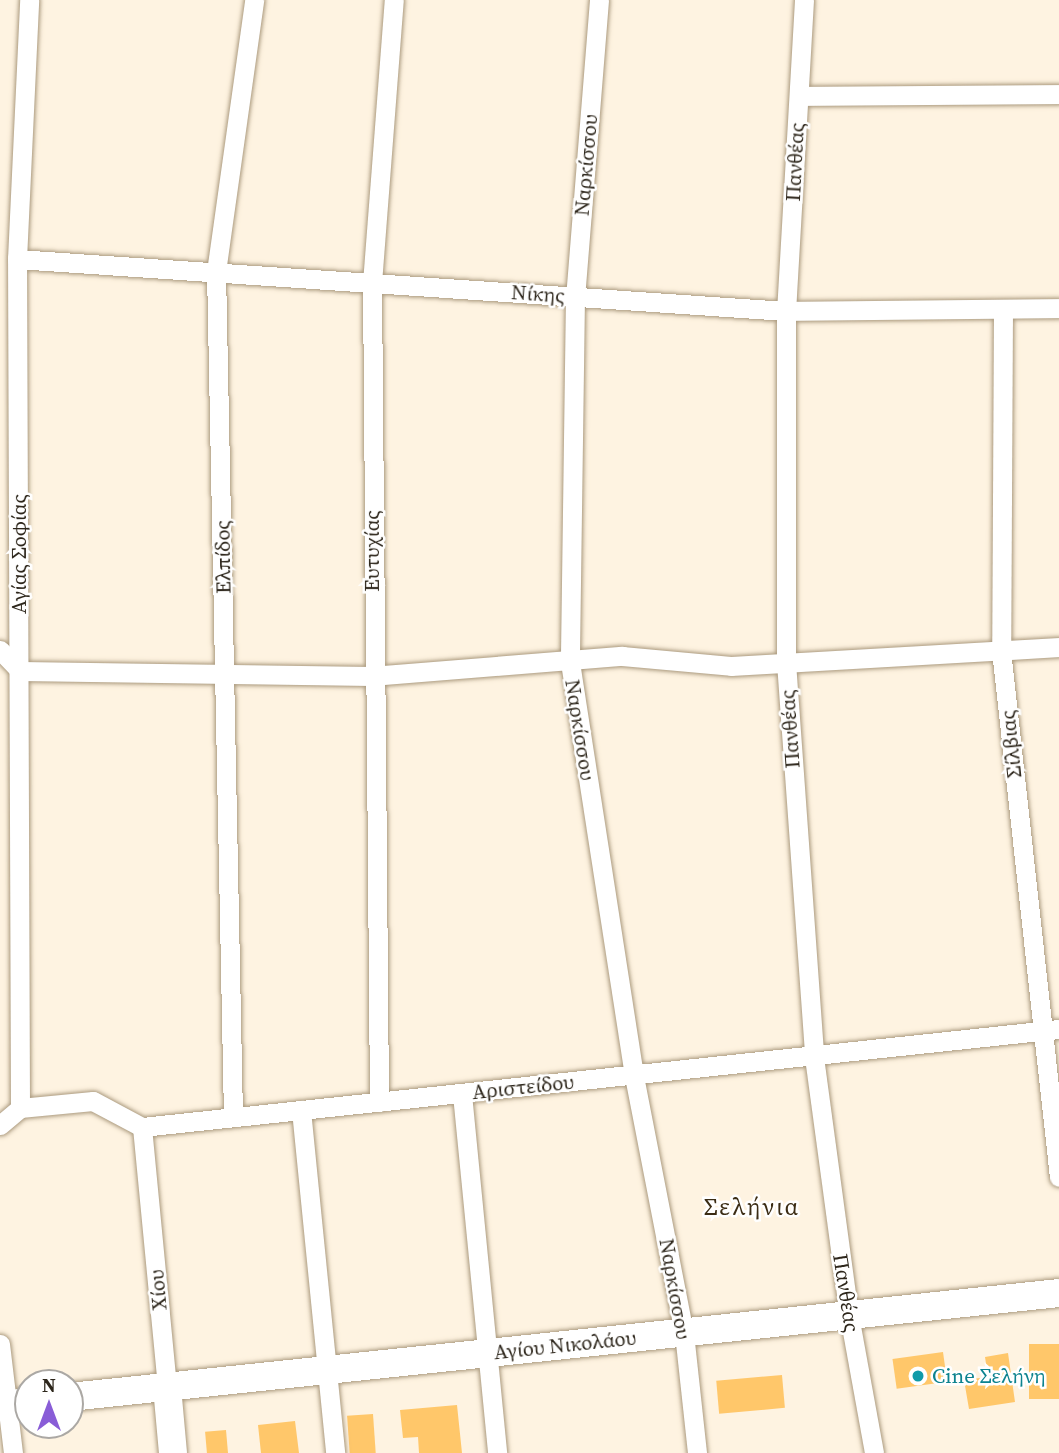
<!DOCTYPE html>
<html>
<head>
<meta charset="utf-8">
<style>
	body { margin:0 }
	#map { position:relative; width:1059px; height:1453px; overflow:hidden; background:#fef3e1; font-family:"Source Serif 4",serif }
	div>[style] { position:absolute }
	.building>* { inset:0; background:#ffc76a; transform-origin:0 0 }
	.roads { filter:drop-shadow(0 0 2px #ab9a7e) drop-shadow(0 0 2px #ab9a7e) }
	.street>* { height:19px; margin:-9.5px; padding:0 9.5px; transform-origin:9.5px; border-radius:9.5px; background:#fff }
	.secondary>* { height:28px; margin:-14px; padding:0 14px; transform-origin:14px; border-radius:14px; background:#fff }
	.dots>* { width:19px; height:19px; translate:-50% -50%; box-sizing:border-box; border:4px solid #fff; border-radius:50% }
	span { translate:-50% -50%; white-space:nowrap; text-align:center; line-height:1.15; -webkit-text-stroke:5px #fff; paint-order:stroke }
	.street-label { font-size:21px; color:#2d261b }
	.culture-label { font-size:21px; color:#0d838f }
	.left { translate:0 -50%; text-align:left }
	.quarter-label { font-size:24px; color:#3b2c14; letter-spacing:2px }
	.north { position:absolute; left:14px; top:1369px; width:70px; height:70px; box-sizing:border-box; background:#fff; border:2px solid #aba8a4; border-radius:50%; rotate:0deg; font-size:19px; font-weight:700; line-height:28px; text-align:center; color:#2d261b }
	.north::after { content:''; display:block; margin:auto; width:24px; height:32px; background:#895dd7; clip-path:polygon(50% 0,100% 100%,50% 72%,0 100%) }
</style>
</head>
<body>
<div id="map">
	<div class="building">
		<i style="left:1059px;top:1344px;width:55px;height:30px;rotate:90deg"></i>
		<i style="left:943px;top:1352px;width:30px;height:51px;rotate:82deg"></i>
		<i style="clip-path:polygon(1008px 1353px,1015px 1402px,969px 1409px,964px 1380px,988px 1377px,985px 1357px)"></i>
		<i style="left:782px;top:1375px;width:33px;height:66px;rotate:85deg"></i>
		<i style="clip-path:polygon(457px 1405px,462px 1453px,419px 1453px,418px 1437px,403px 1438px,400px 1410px)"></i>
		<i style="left:373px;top:1414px;width:39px;height:26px;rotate:86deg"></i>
		<i style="clip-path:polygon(295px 1421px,299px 1453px,261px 1453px,258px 1425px)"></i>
		<i style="left:226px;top:1430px;width:23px;height:21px;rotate:85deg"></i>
	</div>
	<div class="roads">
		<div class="street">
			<i style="left:599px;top:0;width:297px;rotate:94.6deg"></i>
			<i style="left:575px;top:296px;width:366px;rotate:90.8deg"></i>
			<i style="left:570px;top:662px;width:419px;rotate:81.2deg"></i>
			<i style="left:634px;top:1076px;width:262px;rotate:79deg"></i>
			<i style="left:684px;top:1333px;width:121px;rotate:83.8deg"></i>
			<i style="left:804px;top:0;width:312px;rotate:93.3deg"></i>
			<i style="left:786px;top:311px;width:351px;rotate:90deg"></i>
			<i style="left:786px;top:662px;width:396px;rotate:85.9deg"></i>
			<i style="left:814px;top:1057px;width:260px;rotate:82.3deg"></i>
			<i style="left:849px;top:1315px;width:140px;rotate:79.7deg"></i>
			<i style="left:799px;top:96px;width:260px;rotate:-0.4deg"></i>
			<i style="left:17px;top:259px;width:771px;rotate:3.87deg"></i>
			<i style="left:786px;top:311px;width:273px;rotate:-0.6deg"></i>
			<i style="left:1003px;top:309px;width:341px;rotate:90.3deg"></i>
			<i style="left:1001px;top:650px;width:530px;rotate:83.72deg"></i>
			<i style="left:0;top:650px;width:29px;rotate:46deg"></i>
			<i style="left:20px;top:671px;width:351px;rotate:0.8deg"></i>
			<i style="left:371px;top:676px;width:252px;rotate:-4.6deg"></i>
			<i style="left:622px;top:656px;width:109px;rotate:5.2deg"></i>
			<i style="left:731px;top:666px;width:329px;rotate:-3.3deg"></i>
			<i style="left:462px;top:1094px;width:361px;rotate:84.4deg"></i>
			<i style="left:379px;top:1102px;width:819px;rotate:-90.49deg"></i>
			<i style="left:372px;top:283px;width:284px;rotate:-85.6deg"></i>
			<i style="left:20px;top:1108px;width:849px;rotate:-90.2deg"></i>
			<i style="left:17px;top:259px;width:259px;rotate:-87.3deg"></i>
			<i style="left:301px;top:1110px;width:345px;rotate:84.3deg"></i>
			<i style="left:233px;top:1117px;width:845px;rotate:-91.15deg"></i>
			<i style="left:216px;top:272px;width:275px;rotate:-82deg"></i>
			<i style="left:0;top:1125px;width:26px;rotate:-40deg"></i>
			<i style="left:20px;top:1108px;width:73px;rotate:-5.5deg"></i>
			<i style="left:93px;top:1101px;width:55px;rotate:28deg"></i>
			<i style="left:142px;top:1127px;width:922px;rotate:-6.1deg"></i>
			<i style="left:142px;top:1127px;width:261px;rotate:84.5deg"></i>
			<i style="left:0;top:1344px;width:110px;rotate:83.2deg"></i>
		</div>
		<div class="secondary">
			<i style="left:167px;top:1387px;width:66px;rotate:84.8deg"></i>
			<i style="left:70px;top:1397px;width:994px;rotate:-6deg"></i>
			<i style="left:0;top:1405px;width:28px;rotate:-6deg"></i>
		</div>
	</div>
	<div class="dots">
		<i style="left:918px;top:1376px;background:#0f9aa8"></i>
	</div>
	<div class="street-label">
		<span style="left:795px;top:162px;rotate:-87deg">Πανθέας</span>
		<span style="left:586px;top:165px;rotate:-85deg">Ναρκίσσου</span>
		<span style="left:538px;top:294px;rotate:4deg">Νίκης</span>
		<span style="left:372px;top:551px;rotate:-90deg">Ευτυχίας</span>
		<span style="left:19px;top:554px;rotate:-90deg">Αγίας Σοφίας</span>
		<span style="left:223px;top:557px;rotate:-91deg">Ελπίδος</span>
		<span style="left:790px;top:729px;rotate:-94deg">Πανθέας</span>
		<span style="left:580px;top:730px;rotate:81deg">Ναρκίσσου</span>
		<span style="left:1011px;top:744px;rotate:-96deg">Σίλβιας</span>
		<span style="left:523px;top:1087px;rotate:-6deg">Αριστείδου</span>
		<span style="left:675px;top:1289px;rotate:80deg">Ναρκίσσου</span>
		<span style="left:158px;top:1290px;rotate:-95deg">Χίου</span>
		<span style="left:846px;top:1293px;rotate:81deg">Πανθέας</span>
		<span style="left:565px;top:1345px;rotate:-6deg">Αγίου Νικολάου</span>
	</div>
	<div class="culture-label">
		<span class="left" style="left:932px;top:1376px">Cine Σελήνη</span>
	</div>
	<div class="quarter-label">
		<span style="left:752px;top:1207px">Σελήνια</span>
	</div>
	<div class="north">N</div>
</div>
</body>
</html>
